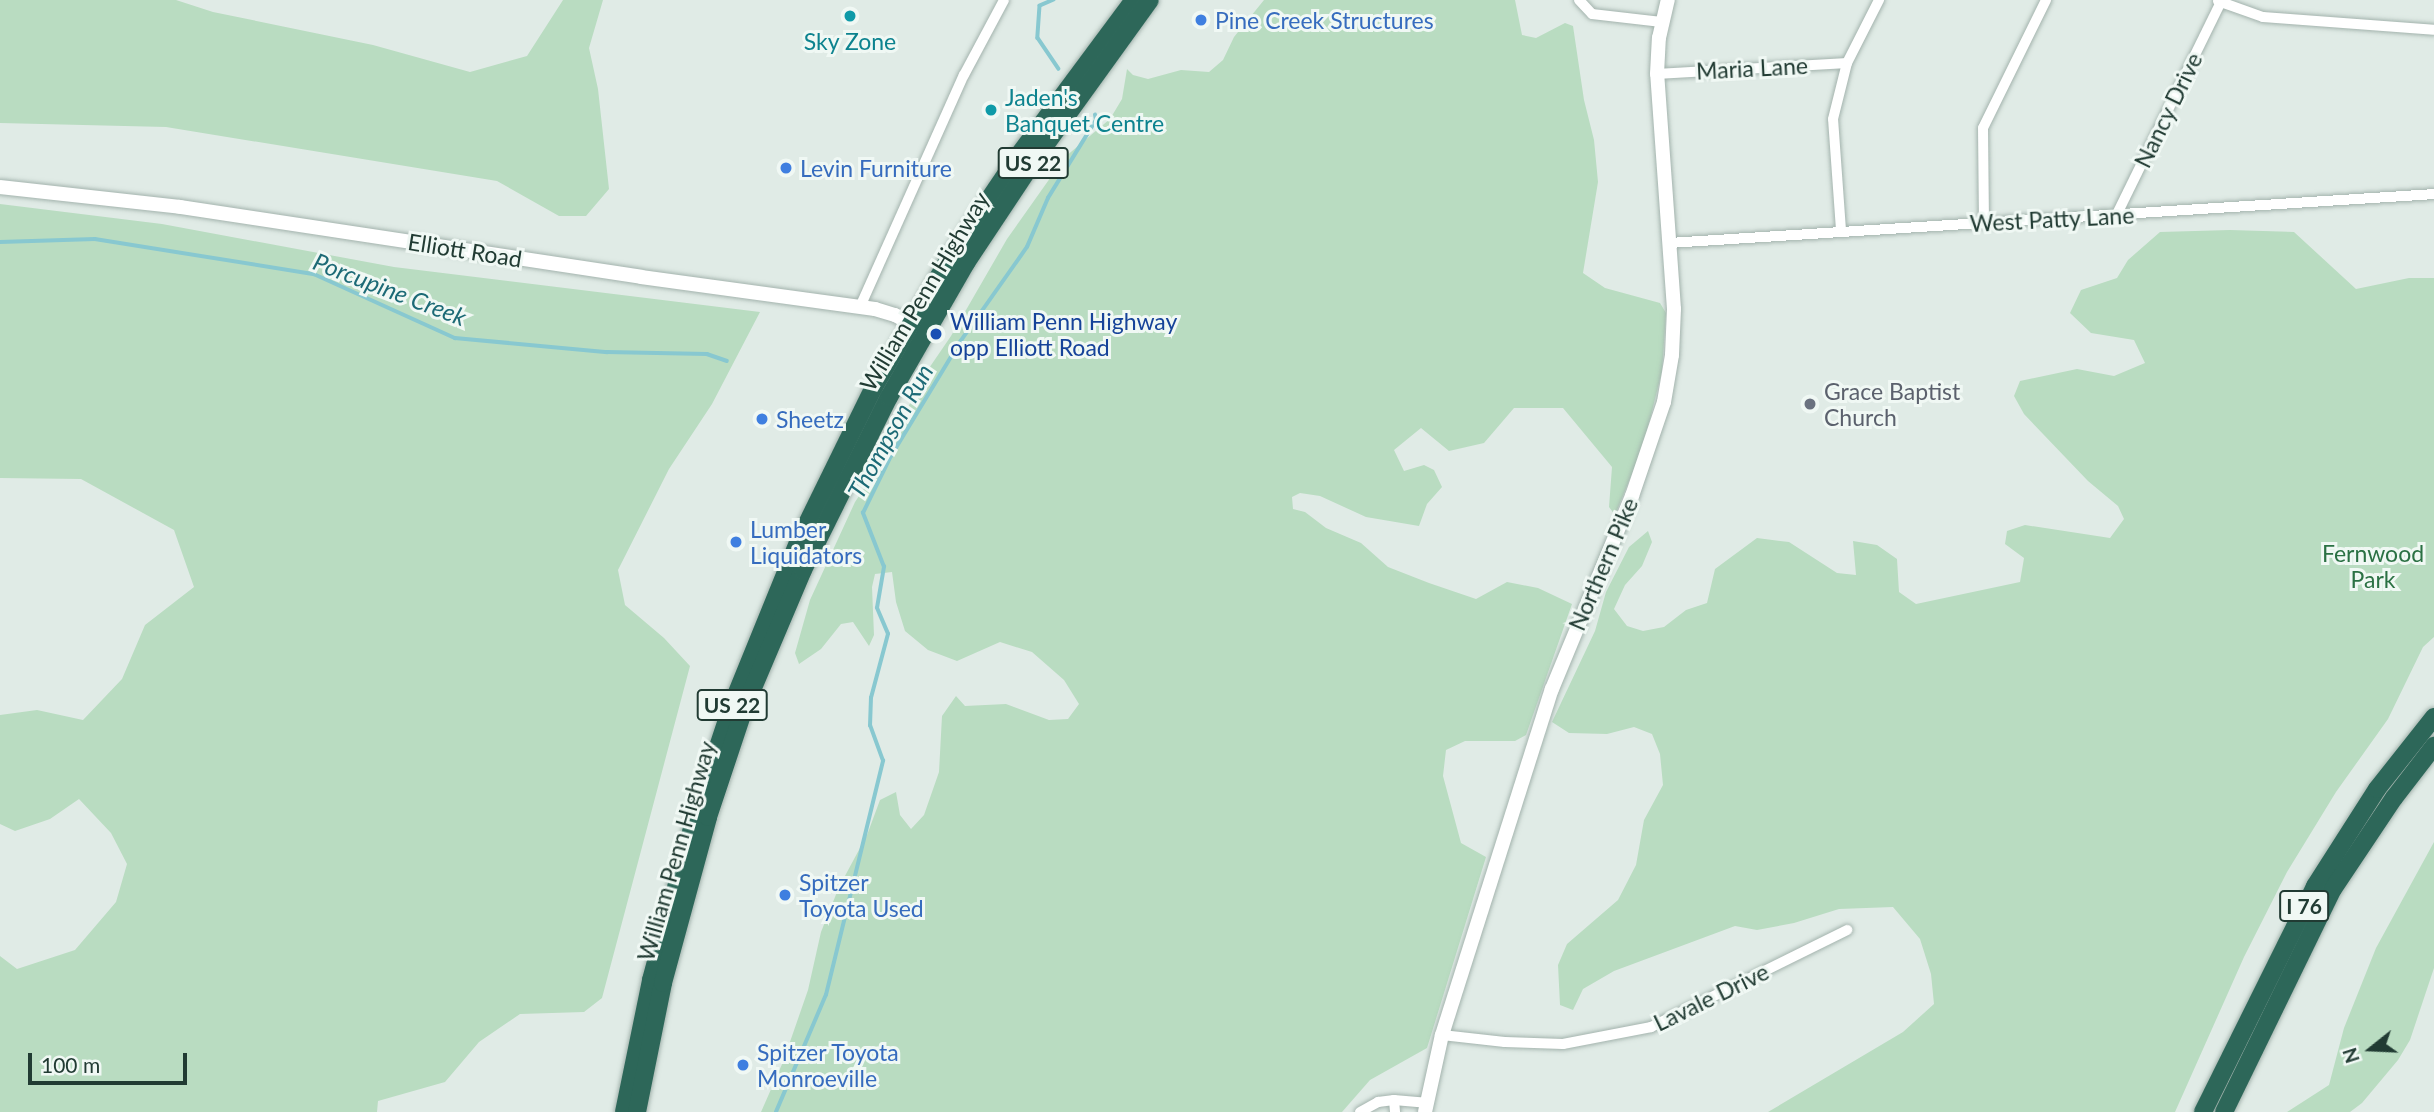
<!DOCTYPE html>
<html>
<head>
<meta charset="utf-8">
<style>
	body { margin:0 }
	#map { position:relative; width:2434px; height:1112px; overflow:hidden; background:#e0ebe6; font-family:Lato,sans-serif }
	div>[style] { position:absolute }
	.green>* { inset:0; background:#b9dcc1 }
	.stream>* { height:3.5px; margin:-1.75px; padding:0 1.75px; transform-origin:1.75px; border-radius:1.75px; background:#88c8d0 }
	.roads { filter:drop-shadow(0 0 2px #a3b3ad) drop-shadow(0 0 2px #a3b3ad) }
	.street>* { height:10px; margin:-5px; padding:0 5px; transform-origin:5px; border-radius:5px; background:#fff }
	.secondary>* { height:14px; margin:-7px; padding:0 7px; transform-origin:7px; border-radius:7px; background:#fff }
	.highway>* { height:18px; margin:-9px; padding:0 9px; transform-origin:9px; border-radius:9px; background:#2d6759 }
	.dots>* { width:19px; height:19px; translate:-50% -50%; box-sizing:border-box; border:4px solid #f0f8f4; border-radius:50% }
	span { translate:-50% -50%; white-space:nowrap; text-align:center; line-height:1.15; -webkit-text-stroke:6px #f0f8f4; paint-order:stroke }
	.shield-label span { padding:2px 5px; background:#f0f8f4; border:2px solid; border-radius:5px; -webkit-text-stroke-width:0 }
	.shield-label { font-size:21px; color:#213b33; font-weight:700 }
	.shop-label { font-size:23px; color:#366cbe }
	.left { translate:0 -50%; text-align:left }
	.culture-label { font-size:23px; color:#0d838f }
	.street-label { font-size:23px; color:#213b33 }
	.transit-label { font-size:23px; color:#164399 }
	.worship-label { font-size:23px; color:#5b616d }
	.park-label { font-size:23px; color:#2b7144 }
	.water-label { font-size:24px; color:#1c6a76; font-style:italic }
	.north { position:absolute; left:2336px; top:1014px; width:70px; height:70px; -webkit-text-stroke:5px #f0f8f4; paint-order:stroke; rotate:252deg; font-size:19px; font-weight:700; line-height:28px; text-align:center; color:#213b33 }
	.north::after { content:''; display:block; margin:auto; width:24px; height:32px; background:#213b33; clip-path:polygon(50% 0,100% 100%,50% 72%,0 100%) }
	.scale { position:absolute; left:28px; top:1053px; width:159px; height:32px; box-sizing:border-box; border:4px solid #213b33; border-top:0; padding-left:9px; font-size:21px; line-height:24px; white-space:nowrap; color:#213b33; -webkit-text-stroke:5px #f0f8f4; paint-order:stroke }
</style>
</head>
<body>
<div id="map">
	<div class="green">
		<i style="clip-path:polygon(0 0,176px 0,213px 12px,373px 45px,470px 72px,527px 56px,563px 0,603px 0,589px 48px,598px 89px,609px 189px,586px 216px,559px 216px,497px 181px,166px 127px,0 123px)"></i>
		<i style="clip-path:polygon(1264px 0,1515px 0,1522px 35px,1536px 38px,1565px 23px,1573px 26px,1584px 100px,1594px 140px,1598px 182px,1583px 273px,1605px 288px,1660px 303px,1666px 313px,1662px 371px,1643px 447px,1615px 515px,1609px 507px,1612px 467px,1563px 408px,1514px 408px,1484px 443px,1449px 451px,1421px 428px,1394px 450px,1404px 471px,1424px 465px,1434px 470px,1442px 487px,1427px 504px,1419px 526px,1366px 517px,1320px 496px,1300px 493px,1292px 497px,1293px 509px,1305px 512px,1326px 528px,1361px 543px,1388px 567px,1429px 583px,1476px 599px,1507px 582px,1538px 588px,1572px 604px,1526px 735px,1515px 741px,1465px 741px,1446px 750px,1443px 776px,1461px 843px,1486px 857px,1427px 1048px,1370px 1080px,1342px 1112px,761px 1112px,783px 1062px,808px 990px,821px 932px,839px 887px,867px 835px,880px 800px,896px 792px,900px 815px,911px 829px,924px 815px,939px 772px,942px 716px,956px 696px,965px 706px,1006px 704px,1049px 720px,1068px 719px,1079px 704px,1064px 680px,1032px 652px,1000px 642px,957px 661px,928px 650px,905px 631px,896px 602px,892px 572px,875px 574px,872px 587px,874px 635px,869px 646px,853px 622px,841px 624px,821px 649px,799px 664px,795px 653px,810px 600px,855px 502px,875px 472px,925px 374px,951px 336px,1007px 239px,1065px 157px,1110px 119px,1122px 99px,1127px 69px,1133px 75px,1148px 79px,1181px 70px,1209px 72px,1223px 60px,1234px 37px)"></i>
		<i style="clip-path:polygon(0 204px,162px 224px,394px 267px,760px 312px,712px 404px,669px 469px,618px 570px,625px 605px,664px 638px,690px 666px,602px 998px,584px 1012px,520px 1014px,479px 1042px,445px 1082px,378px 1101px,377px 1112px,0 1112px,0 956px,17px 969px,75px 950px,116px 902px,127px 864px,111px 833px,79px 799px,50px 819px,15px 831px,0 824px,0 715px,37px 710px,83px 720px,122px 679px,145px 625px,194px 587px,174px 530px,81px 479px,0 478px)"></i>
		<i style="clip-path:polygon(2230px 230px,2294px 232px,2356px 289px,2409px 278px,2434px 278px,2434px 637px,2423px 647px,2388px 719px,2336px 792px,2287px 872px,2244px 957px,2175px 1112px,1768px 1112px,1903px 1032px,1934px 1004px,1931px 974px,1920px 939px,1893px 907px,1839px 909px,1794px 923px,1757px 930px,1735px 926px,1614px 971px,1583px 989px,1573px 1010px,1560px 1005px,1558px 965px,1567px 944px,1618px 900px,1636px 865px,1644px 820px,1663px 785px,1660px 754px,1652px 734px,1634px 727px,1607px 734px,1569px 733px,1552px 722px,1595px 631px,1606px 592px,1629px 547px,1648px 531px,1652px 542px,1642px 566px,1625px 585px,1614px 609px,1627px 626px,1643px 631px,1664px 627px,1686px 610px,1707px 603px,1715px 569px,1757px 538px,1789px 542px,1837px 573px,1856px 575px,1853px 541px,1877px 545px,1897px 559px,1899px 592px,1916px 604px,2020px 582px,2024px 558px,2005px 544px,2007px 531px,2025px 525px,2110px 538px,2124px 519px,2118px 506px,2088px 481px,2024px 414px,2014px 396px,2020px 381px,2077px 369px,2114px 376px,2145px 363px,2134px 340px,2091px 333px,2070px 313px,2081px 290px,2117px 278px,2128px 260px,2160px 232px)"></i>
		<i style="clip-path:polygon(2434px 842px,2434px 968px,2410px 1040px,2398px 1060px,2362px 1103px,2350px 1112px,2287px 1112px,2329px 1085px,2344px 1028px,2376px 948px)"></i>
	</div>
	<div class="stream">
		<i style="left:1054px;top:0;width:15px;rotate:157deg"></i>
		<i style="left:1040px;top:6px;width:32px;rotate:94deg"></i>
		<i style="left:1038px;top:38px;width:37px;rotate:56deg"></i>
		<i style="left:0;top:242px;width:95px;rotate:-1.8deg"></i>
		<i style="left:95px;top:239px;width:222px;rotate:9.1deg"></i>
		<i style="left:314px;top:274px;width:155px;rotate:24.4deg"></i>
		<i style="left:455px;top:338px;width:153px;rotate:5.3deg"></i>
		<i style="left:607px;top:352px;width:100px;rotate:1.1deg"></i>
		<i style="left:707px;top:354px;width:21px;rotate:19deg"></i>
		<i style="left:776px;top:1112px;width:127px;rotate:-66.9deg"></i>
		<i style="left:826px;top:995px;width:241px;rotate:-76.3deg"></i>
		<i style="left:883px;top:761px;width:37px;rotate:-110deg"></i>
		<i style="left:870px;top:726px;width:28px;rotate:-88deg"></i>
		<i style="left:871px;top:698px;width:66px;rotate:-75.1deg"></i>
		<i style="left:888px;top:634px;width:28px;rotate:-113deg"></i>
		<i style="left:877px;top:608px;width:42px;rotate:-80.3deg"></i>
		<i style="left:884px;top:567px;width:58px;rotate:-111.3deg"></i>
		<i style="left:863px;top:513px;width:64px;rotate:-63.8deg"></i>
		<i style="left:891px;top:456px;width:133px;rotate:-58.8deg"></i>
		<i style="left:960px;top:342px;width:116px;rotate:-54.8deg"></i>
		<i style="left:1027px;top:247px;width:53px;rotate:-66.8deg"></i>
		<i style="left:1048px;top:198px;width:92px;rotate:-58.4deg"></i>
		<i style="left:1096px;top:120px;width:5px;rotate:-101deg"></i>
	</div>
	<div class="roads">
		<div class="street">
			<i style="left:1579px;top:0;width:19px;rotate:47deg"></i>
			<i style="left:1592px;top:14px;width:70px;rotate:6.5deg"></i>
			<i style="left:2218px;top:1px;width:48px;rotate:19.6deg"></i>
			<i style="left:2263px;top:17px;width:171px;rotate:4.3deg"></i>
			<i style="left:1657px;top:74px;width:190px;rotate:-3.3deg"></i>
			<i style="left:2116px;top:216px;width:236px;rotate:-63.9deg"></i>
			<i style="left:1984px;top:223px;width:95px;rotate:-90.6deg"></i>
			<i style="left:1983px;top:128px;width:143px;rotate:-63.8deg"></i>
			<i style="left:1841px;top:230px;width:111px;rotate:-94.1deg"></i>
			<i style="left:1833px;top:119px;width:58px;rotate:-76deg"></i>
			<i style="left:1847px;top:63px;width:71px;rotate:-63.1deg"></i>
			<i style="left:1669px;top:243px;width:767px;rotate:-3.66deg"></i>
			<i style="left:860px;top:307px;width:254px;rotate:-65.9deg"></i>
			<i style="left:964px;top:75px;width:85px;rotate:-61.9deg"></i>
			<i style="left:1442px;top:1035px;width:63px;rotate:6.3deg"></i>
			<i style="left:1505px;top:1042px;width:58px;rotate:2deg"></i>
			<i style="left:1563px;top:1044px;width:90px;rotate:-10.9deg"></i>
			<i style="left:1651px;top:1027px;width:219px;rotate:-26.3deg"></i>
			<i style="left:1394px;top:1100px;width:12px;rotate:85deg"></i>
			<i style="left:1360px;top:1112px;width:21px;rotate:-29deg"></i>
			<i style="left:1378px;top:1102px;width:16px;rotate:-7deg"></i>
			<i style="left:1394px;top:1100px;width:32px;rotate:5deg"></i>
		</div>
		<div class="secondary">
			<i style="left:0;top:187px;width:181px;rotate:6.3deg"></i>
			<i style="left:180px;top:207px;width:466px;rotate:8.6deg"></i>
			<i style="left:641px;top:277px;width:236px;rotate:7.8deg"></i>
			<i style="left:875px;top:309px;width:21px;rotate:17deg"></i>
			<i style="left:895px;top:315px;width:29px;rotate:29deg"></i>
			<i style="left:1425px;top:1112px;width:79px;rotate:-77.6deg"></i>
			<i style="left:1442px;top:1035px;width:363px;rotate:-72.4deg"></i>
			<i style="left:1552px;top:689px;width:209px;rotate:-67.5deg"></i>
			<i style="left:1632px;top:496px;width:99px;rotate:-71.2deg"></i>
			<i style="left:1664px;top:402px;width:48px;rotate:-80.3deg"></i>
			<i style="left:1672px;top:355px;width:46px;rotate:-87.5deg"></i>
			<i style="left:1674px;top:309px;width:236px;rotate:-94.1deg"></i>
			<i style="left:1657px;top:74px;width:36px;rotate:-87deg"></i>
			<i style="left:1659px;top:38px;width:39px;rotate:-77deg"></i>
		</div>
		<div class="highway">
			<i style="left:624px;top:1112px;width:135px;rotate:-78.4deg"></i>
			<i style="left:651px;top:980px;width:173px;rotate:-74.9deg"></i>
			<i style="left:696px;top:813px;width:114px;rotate:-71.6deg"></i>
			<i style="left:732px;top:705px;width:178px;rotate:-67.9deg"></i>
			<i style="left:799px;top:540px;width:168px;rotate:-63.9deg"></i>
			<i style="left:873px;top:389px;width:156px;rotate:-59.7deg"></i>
			<i style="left:952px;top:254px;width:118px;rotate:-56deg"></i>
			<i style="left:1018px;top:156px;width:194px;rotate:-53.4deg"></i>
			<i style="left:637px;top:1112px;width:132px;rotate:-78.6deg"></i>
			<i style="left:663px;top:983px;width:172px;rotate:-74.8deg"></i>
			<i style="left:708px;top:817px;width:114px;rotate:-71.6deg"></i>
			<i style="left:744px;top:709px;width:151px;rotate:-67deg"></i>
			<i style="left:803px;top:570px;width:193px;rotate:-63.6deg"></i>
			<i style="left:889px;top:397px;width:155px;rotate:-60.1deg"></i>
			<i style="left:966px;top:263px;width:118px;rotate:-56.4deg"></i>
			<i style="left:1031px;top:165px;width:203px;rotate:-54.2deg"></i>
			<i style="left:2203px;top:1112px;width:252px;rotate:-63.6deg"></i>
			<i style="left:2315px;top:886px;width:115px;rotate:-57.4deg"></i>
			<i style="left:2377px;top:789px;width:92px;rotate:-51.6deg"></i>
			<i style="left:2224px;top:1112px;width:248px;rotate:-64deg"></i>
			<i style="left:2333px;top:889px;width:110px;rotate:-56.2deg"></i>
			<i style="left:2394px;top:798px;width:66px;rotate:-52.4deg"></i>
		</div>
	</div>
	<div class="dots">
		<i style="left:850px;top:16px;background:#0f9aa8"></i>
		<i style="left:1201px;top:20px;background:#3f7fe0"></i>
		<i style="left:991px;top:110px;background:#0f9aa8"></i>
		<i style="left:786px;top:168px;background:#3f7fe0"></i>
		<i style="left:936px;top:334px;background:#1a4fb4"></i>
		<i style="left:1810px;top:404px;background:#6b7280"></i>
		<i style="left:762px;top:419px;background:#3f7fe0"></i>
		<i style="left:736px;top:542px;background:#3f7fe0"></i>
		<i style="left:785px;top:895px;background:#3f7fe0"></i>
		<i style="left:743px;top:1065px;background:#3f7fe0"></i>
	</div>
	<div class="shield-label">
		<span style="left:1033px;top:163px">US 22</span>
		<span style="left:732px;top:705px">US 22</span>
		<span style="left:2304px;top:906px">I 76</span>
	</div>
	<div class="shop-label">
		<span class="left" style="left:1215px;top:20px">Pine Creek Structures</span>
		<span class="left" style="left:800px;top:168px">Levin Furniture</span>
		<span class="left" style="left:776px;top:419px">Sheetz</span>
		<span class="left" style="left:750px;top:542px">Lumber<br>Liquidators</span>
		<span class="left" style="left:799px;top:895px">Spitzer<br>Toyota Used</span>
		<span class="left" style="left:757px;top:1065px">Spitzer Toyota<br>Monroeville</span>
	</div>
	<div class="culture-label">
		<span style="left:850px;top:41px">Sky Zone</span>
		<span class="left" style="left:1005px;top:110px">Jaden's<br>Banquet Centre</span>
	</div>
	<div class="street-label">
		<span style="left:1752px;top:68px;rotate:-3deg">Maria Lane</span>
		<span style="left:2168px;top:110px;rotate:-64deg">Nancy Drive</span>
		<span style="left:2052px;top:219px;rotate:-3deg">West Patty Lane</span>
		<span style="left:465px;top:250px;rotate:9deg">Elliott Road</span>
		<span style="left:924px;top:291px;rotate:-59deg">William Penn Highway</span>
		<span style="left:1603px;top:564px;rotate:-67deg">Northern Pike</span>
		<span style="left:676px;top:851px;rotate:-74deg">William Penn Highway</span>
		<span style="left:1711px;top:997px;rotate:-26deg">Lavale Drive</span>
	</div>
	<div class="transit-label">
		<span class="left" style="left:950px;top:334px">William Penn Highway<br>opp Elliott Road</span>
	</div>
	<div class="worship-label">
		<span class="left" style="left:1824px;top:404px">Grace Baptist<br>Church</span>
	</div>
	<div class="park-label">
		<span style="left:2373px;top:566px">Fernwood<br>Park</span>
	</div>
	<div class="water-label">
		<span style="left:390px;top:289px;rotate:21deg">Porcupine Creek</span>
		<span style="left:890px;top:431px;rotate:-61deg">Thompson Run</span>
	</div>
	<div class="north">N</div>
	<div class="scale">100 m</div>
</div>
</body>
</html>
